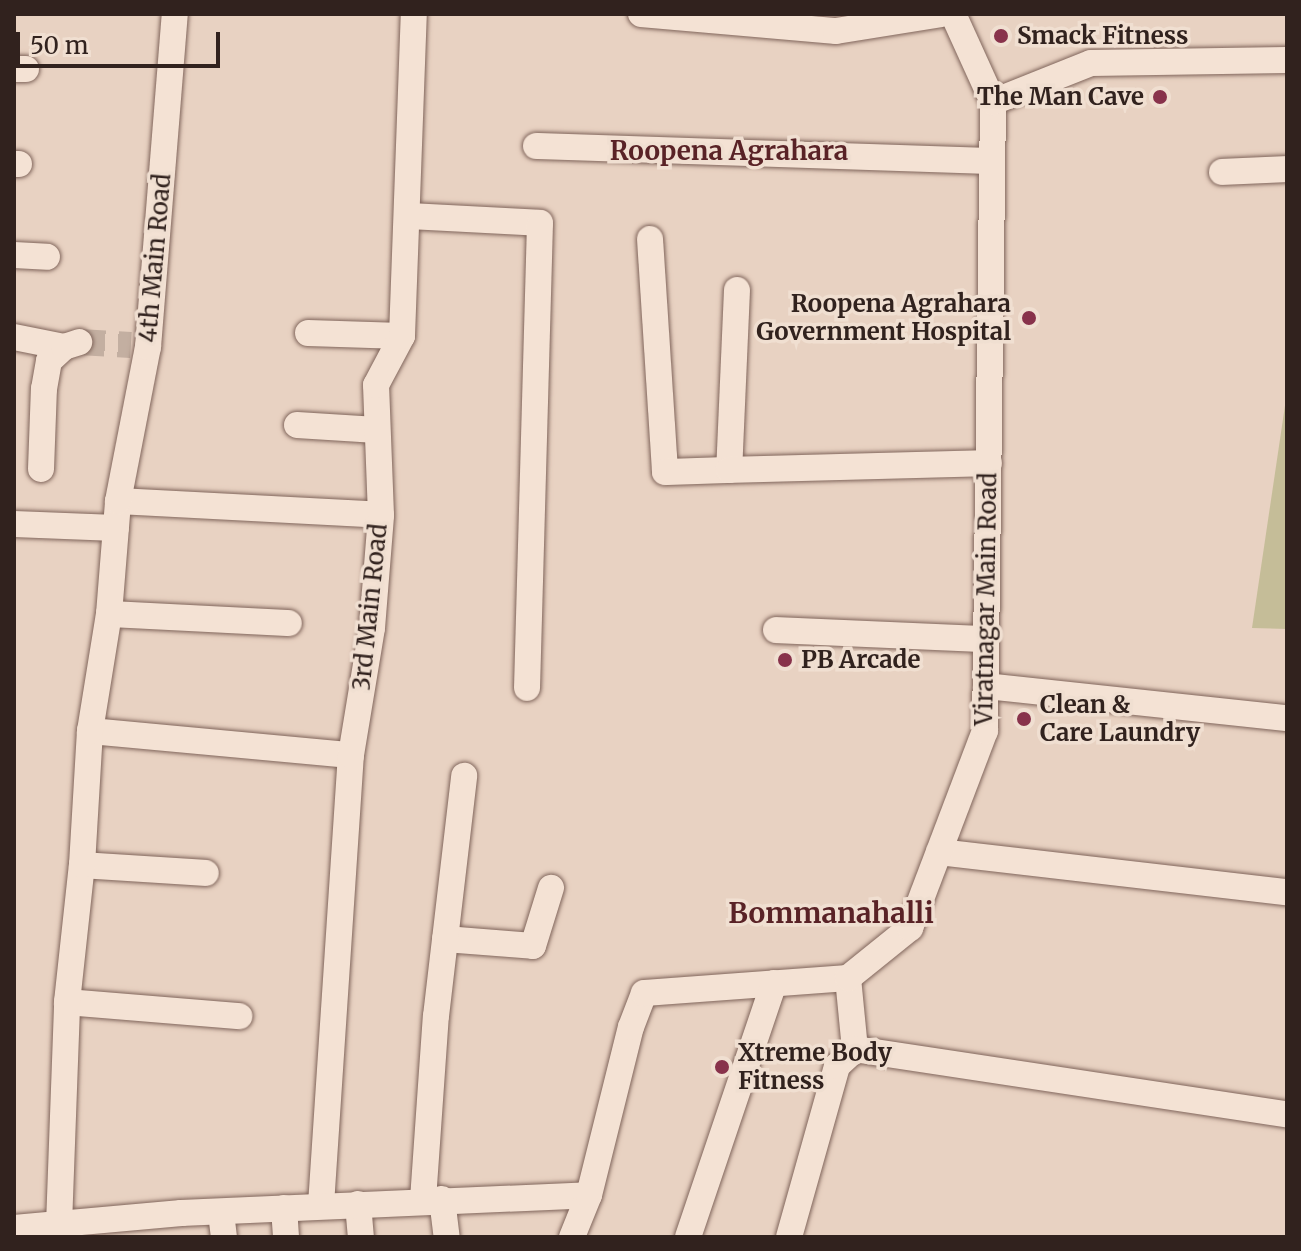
<!DOCTYPE html>
<html>
<head>
<meta charset="utf-8">
<style>
	body { margin:0 }
	#map { position:relative; width:1301px; height:1251px; overflow:hidden; background:#e8d2c2; font-family:Merriweather,serif }
	div>[style] { position:absolute }
	.green>* { inset:0; background:#c5bd98 }
	.street-tunnel>* { height:26px; margin-top:-13px; transform-origin:0; background:repeating-linear-gradient(90deg,#c3afa1 0 26px,transparent 0 39px) }
	.roads { filter:drop-shadow(0 0 2px #80655b) drop-shadow(0 0 2px #80655b) }
	.street>* { height:26px; margin:-13px; padding:0 13px; transform-origin:13px; border-radius:13px; background:#f4e2d4 }
	.dots>* { width:22px; height:22px; translate:-50% -50%; box-sizing:border-box; border:4px solid #f0dfd1; border-radius:50% }
	span { translate:-50% -50%; white-space:nowrap; text-align:center; line-height:1.15; -webkit-text-stroke:7px #f0dfd1; paint-order:stroke }
	.poi-label { font-size:24px; color:#31221e; font-weight:700 }
	.left { translate:0 -50%; text-align:left }
	.right { translate:-100% -50%; text-align:right }
	.street-label { font-size:24px; color:#31221e }
	.neighbourhood-label { font-size:26px; color:#592226; font-weight:700 }
	.quarter-label { font-size:28px; color:#592226; font-weight:700 }
	.frame { position:absolute; inset:0; border:16px solid #31221e; pointer-events:none }
	.scale { position:absolute; left:16px; top:32px; width:204px; height:36px; box-sizing:border-box; border:4px solid #31221e; border-top:0; padding-left:10px; font-size:24px; line-height:28px; white-space:nowrap; color:#31221e; -webkit-text-stroke:6px #f0dfd1; paint-order:stroke }
</style>
</head>
<body>
<div id="map">
	<div class="green">
		<i style="clip-path:polygon(1287px 392px,1287px 629px,1252px 628px)"></i>
	</div>
	<div class="street-tunnel">
		<i style="left:79px;top:342px;width:52px;rotate:3.3deg"></i>
	</div>
	<div class="roads">
		<div class="street">
			<i style="left:641px;top:14px;width:196px;rotate:5deg"></i>
			<i style="left:836px;top:31px;width:106px;rotate:-9.2deg"></i>
			<i style="left:14px;top:69px;width:12px"></i>
			<i style="left:993px;top:102px;width:105px;rotate:-21.7deg"></i>
			<i style="left:1091px;top:63px;width:196px;rotate:-0.9deg"></i>
			<i style="left:536px;top:146px;width:456px;rotate:1.9deg"></i>
			<i style="left:14px;top:164px;width:5px"></i>
			<i style="left:1222px;top:172px;width:65px;rotate:-2.6deg"></i>
			<i style="left:408px;top:216px;width:132px;rotate:3deg"></i>
			<i style="left:540px;top:223px;width:465px;rotate:91.6deg"></i>
			<i style="left:650px;top:239px;width:233px;rotate:86.3deg"></i>
			<i style="left:665px;top:472px;width:64px;rotate:-1.8deg"></i>
			<i style="left:14px;top:255px;width:33px;rotate:3deg"></i>
			<i style="left:737px;top:290px;width:180px;rotate:92.5deg"></i>
			<i style="left:729px;top:470px;width:260px;rotate:-1.5deg"></i>
			<i style="left:308px;top:333px;width:94px;rotate:1.8deg"></i>
			<i style="left:14px;top:337px;width:51px;rotate:11.3deg"></i>
			<i style="left:297px;top:425px;width:80px;rotate:3.6deg"></i>
			<i style="left:41px;top:469px;width:80px;rotate:-87.9deg"></i>
			<i style="left:44px;top:389px;width:28px;rotate:-80deg"></i>
			<i style="left:49px;top:361px;width:21px;rotate:-43deg"></i>
			<i style="left:64px;top:347px;width:16px;rotate:-18deg"></i>
			<i style="left:118px;top:501px;width:263px;rotate:3deg"></i>
			<i style="left:14px;top:524px;width:102px;rotate:2.2deg"></i>
			<i style="left:109px;top:614px;width:180px;rotate:2.9deg"></i>
			<i style="left:776px;top:630px;width:210px;rotate:2.5deg"></i>
			<i style="left:986px;top:686px;width:303px;rotate:6.1deg"></i>
			<i style="left:90px;top:731px;width:262px;rotate:5.3deg"></i>
			<i style="left:939px;top:852px;width:350px;rotate:6.6deg"></i>
			<i style="left:82px;top:865px;width:124px;rotate:3.7deg"></i>
			<i style="left:445px;top:939px;width:88px;rotate:4.5deg"></i>
			<i style="left:533px;top:946px;width:61px;rotate:-72.8deg"></i>
			<i style="left:848px;top:978px;width:71px;rotate:84.4deg"></i>
			<i style="left:67px;top:1002px;width:173px;rotate:4.7deg"></i>
			<i style="left:855px;top:1049px;width:437px;rotate:8.6deg"></i>
			<i style="left:442px;top:1199px;width:38px;rotate:83deg"></i>
			<i style="left:423px;top:1200px;width:184px;rotate:-86deg"></i>
			<i style="left:436px;top:1016px;width:242px;rotate:-83.3deg"></i>
			<i style="left:358px;top:1204px;width:33px;rotate:85deg"></i>
			<i style="left:321px;top:1205px;width:451px;rotate:-86.2deg"></i>
			<i style="left:351px;top:755px;width:129px;rotate:-80.6deg"></i>
			<i style="left:372px;top:628px;width:113px;rotate:-85.4deg"></i>
			<i style="left:381px;top:515px;width:130px;rotate:-92.2deg"></i>
			<i style="left:376px;top:385px;width:55px;rotate:-62deg"></i>
			<i style="left:402px;top:336px;width:322px;rotate:-87.9deg"></i>
			<i style="left:284px;top:1208px;width:29px;rotate:86deg"></i>
			<i style="left:221px;top:1213px;width:24px;rotate:83deg"></i>
			<i style="left:59px;top:1225px;width:223px;rotate:-87.9deg"></i>
			<i style="left:67px;top:1002px;width:138px;rotate:-83.8deg"></i>
			<i style="left:82px;top:865px;width:134px;rotate:-86.6deg"></i>
			<i style="left:90px;top:731px;width:119px;rotate:-80.8deg"></i>
			<i style="left:109px;top:614px;width:113px;rotate:-85.4deg"></i>
			<i style="left:118px;top:501px;width:157px;rotate:-79deg"></i>
			<i style="left:148px;top:347px;width:334px;rotate:-85.4deg"></i>
			<i style="left:14px;top:1228px;width:168px;rotate:-5.1deg"></i>
			<i style="left:181px;top:1213px;width:408px;rotate:-2.5deg"></i>
			<i style="left:572px;top:1237px;width:45px;rotate:-68deg"></i>
			<i style="left:589px;top:1195px;width:173px;rotate:-76deg"></i>
			<i style="left:631px;top:1027px;width:36px;rotate:-69deg"></i>
			<i style="left:644px;top:993px;width:205px;rotate:-4.2deg"></i>
			<i style="left:848px;top:978px;width:80px;rotate:-38.9deg"></i>
			<i style="left:910px;top:928px;width:211px;rotate:-69.2deg"></i>
			<i style="left:985px;top:731px;width:629px;rotate:-89.27deg"></i>
			<i style="left:993px;top:102px;width:97px;rotate:-114.4deg"></i>
			<i style="left:688px;top:1237px;width:268px;rotate:-71.3deg"></i>
			<i style="left:789px;top:1237px;width:178px;rotate:-74.3deg"></i>
			<i style="left:837px;top:1066px;width:25px;rotate:-43deg"></i>
		</div>
	</div>
	<div class="dots">
		<i style="left:1001px;top:36px;background:#88324b"></i>
		<i style="left:1160px;top:97px;background:#88324b"></i>
		<i style="left:1029px;top:318px;background:#88324b"></i>
		<i style="left:785px;top:660px;background:#88324b"></i>
		<i style="left:1024px;top:719px;background:#88324b"></i>
		<i style="left:722px;top:1067px;background:#88324b"></i>
	</div>
	<div class="poi-label">
		<span class="left" style="left:1017px;top:36px">Smack Fitness</span>
		<span class="right" style="left:1144px;top:97px">The Man Cave</span>
		<span class="right" style="left:1011px;top:318px">Roopena Agrahara<br>Government Hospital</span>
		<span class="left" style="left:801px;top:660px">PB Arcade</span>
		<span class="left" style="left:1040px;top:719px">Clean &amp;<br>Care Laundry</span>
		<span class="left" style="left:738px;top:1067px">Xtreme Body<br>Fitness</span>
	</div>
	<div class="street-label">
		<span style="left:155px;top:258px;rotate:-85deg">4th Main Road</span>
		<span style="left:986px;top:599px;rotate:-89deg">Viratnagar Main Road</span>
		<span style="left:370px;top:607px;rotate:-84deg">3rd Main Road</span>
	</div>
	<div class="neighbourhood-label">
		<span style="left:729px;top:151px">Roopena Agrahara</span>
	</div>
	<div class="quarter-label">
		<span style="left:831px;top:913px">Bommanahalli</span>
	</div>
	<div class="frame"></div>
	<div class="scale">50 m</div>
</div>
</body>
</html>
